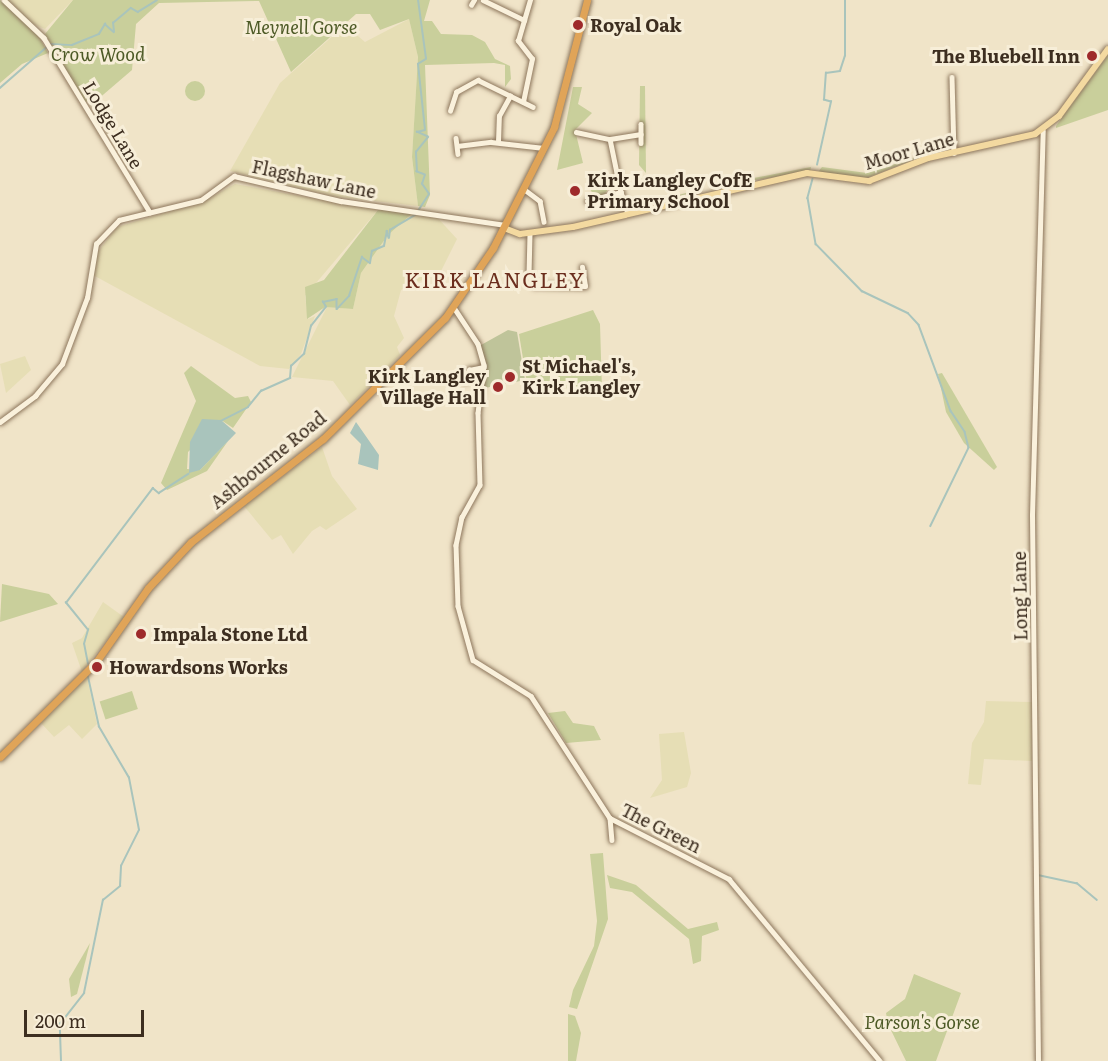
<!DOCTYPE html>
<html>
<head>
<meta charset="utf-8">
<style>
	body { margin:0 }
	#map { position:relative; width:1108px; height:1061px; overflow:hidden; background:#f0e4c8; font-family:Literata,serif }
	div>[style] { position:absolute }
	.farmland>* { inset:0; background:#e6deb5 }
	.green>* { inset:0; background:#c9cf9b; transform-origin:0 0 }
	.round { border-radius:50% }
	.cemetery>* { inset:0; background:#bfc49a }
	.water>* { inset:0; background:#a9c4bc }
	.stream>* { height:1.5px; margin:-0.75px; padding:0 0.75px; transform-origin:0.75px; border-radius:0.75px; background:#a9c4bc }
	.roads { filter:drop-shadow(0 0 2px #8d765c) drop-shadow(0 0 2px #8d765c) }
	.minor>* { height:4.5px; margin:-2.25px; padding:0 2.25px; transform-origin:2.25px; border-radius:2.25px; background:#faf1dc }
	.major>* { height:6px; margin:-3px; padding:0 3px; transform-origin:3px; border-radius:3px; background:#f3d9a0 }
	.highway>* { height:7px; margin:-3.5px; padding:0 3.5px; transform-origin:3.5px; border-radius:3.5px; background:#e0a458 }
	.dots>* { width:16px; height:16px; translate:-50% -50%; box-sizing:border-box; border:3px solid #f7eed8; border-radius:50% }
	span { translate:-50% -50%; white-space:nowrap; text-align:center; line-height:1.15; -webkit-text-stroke:6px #f7eed8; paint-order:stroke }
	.poi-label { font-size:18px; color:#3d2e20; font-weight:700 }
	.left { translate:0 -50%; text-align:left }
	.right { translate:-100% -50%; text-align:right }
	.park-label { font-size:18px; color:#4d5a26; font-style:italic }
	.street-label { font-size:18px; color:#3d2e20 }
	.quarter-label { font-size:21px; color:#6b2e1e; letter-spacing:1.5px }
	.scale { position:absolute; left:24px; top:1010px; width:120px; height:27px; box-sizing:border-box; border:3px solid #3d2e20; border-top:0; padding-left:8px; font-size:18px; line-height:21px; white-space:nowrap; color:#3d2e20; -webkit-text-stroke:4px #f7eed8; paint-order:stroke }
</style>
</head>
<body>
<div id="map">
	<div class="farmland">
		<i style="clip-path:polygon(5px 0,73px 0,45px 29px,21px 19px)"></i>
		<i style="clip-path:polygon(409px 19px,418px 57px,412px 157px,418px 206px,331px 196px,230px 171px,280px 83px,345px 25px,365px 42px)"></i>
		<i style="clip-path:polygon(235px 184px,378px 210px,305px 296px,308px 319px,315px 316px,301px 354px,289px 369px,260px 366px,93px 275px,97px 253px,117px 227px,204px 201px)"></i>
		<i style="clip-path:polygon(415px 211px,435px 215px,457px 239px,441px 271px,401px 290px,394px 316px,404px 338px,397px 347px,400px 355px,350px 405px,333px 381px,292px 377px,327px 307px,353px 309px,361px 273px,388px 235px)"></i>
		<i style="clip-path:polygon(25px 356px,31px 370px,6px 393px,0 364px)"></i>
		<i style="clip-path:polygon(322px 447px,332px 476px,357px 509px,326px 530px,320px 526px,312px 531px,293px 554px,281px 535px,272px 540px,244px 506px)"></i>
		<i style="clip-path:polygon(103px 602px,124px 617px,82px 672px,72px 643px,82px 638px)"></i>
		<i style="clip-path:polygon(87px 677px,97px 724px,82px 739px,69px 725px,54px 737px,41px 723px)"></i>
		<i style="clip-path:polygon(986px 701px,1032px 702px,1032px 761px,984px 759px,981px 785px,968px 784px,972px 743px,984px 722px)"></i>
		<i style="clip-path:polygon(684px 732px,691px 773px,687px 787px,650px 798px,662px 780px,659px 734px)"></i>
	</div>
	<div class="green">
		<i style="clip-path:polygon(0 0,37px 33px,48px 53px,22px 64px,0 83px)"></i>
		<i style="clip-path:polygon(73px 0,430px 0,424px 21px,432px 21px,441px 34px,472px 35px,485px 42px,495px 59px,510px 66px,511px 79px,505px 87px,505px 65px,494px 63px,425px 65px,430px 195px,425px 207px,418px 206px,412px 157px,418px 57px,409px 19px,380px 30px,370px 14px,356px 14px,291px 72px,259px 1px,159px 3px,136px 24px,132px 70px,97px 100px,84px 102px,45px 34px)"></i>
		<i style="clip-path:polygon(1108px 55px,1108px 110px,1056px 128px,1056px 126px)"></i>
		<i class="round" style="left:185px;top:81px;width:20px;height:20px"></i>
		<i style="clip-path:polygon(640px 86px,645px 86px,646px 173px,639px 165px)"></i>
		<i style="clip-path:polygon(573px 87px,582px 87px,578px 104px,592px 113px,575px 130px,583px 163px,557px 170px)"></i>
		<i style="clip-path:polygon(935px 151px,864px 179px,818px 172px,822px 167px,867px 173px)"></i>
		<i style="clip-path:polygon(811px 167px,810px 172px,713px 186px)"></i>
		<i class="round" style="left:590px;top:178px;width:18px;height:18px"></i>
		<i style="clip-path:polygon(705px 188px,635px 210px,629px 208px)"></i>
		<i style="clip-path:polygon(378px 210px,415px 211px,388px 235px,361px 273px,353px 309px,325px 307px,307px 319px,305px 287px,324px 280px)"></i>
		<i style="clip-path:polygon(593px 310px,600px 324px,602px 391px,565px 388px,564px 381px,527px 383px,519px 334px)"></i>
		<i style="clip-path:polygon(191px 366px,235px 398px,248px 396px,251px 402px,233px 428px,221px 420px,188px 452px,187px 469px,200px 470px,228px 441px,207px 471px,167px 490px,161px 483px,196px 401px,184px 373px)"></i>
		<i style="clip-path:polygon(942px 373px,997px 467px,994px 470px,964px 443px,946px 412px,938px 374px)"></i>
		<i style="clip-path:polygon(2px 584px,49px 594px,58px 604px,0 622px)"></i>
		<i style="left:132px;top:691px;width:19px;height:34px;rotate:72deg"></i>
		<i style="clip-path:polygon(565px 711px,573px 723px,594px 726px,601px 740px,566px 743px,548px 713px)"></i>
		<i style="clip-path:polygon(603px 853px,608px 919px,577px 1009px,569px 1007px,573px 990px,594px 946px,597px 921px,590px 854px)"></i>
		<i style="clip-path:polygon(607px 875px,636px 885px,688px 929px,717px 922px,719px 930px,702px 936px,701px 961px,693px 964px,689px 939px,632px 892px,610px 888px)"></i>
		<i style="clip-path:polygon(90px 943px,77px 994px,71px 997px,69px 979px)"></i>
		<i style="clip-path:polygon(914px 974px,961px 993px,936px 1061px,906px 1061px,888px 1024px,886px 1013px,905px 999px)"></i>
		<i style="clip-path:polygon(568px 1014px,575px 1016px,581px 1033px,576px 1061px,568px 1061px)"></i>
	</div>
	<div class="cemetery">
		<i style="clip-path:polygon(508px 330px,517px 332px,525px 380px,485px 388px,481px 345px)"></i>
	</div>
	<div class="water">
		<i style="clip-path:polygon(202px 419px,221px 420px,236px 433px,200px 470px,189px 473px,190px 442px)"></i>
		<i style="clip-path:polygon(356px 422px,379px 455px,378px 470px,358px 464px,361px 444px,350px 433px)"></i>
	</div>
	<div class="stream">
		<i style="left:51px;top:44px;width:21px;rotate:3deg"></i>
		<i style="left:72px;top:45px;width:29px;rotate:-22deg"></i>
		<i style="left:99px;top:34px;width:12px;rotate:-59deg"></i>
		<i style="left:105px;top:24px;width:12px;rotate:42deg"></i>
		<i style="left:114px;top:32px;width:9px;rotate:-96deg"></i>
		<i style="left:113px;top:23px;width:23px;rotate:-40deg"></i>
		<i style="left:131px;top:8px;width:8px;rotate:30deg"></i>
		<i style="left:138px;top:12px;width:22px;rotate:-32deg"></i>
		<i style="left:0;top:88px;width:62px;rotate:-41.1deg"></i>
		<i style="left:817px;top:165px;width:65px;rotate:-77.5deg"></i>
		<i style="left:831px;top:102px;width:7px;rotate:-164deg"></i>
		<i style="left:824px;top:100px;width:27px;rotate:-86deg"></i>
		<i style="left:826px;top:73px;width:14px;rotate:-8deg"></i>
		<i style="left:840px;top:71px;width:16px;rotate:-72deg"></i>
		<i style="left:845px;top:56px;width:56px;rotate:-90deg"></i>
		<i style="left:813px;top:179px;width:20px;rotate:105deg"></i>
		<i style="left:808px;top:198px;width:47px;rotate:80.1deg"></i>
		<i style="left:816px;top:244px;width:66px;rotate:45.6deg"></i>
		<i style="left:862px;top:291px;width:51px;rotate:25.6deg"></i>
		<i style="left:908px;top:313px;width:16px;rotate:47deg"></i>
		<i style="left:919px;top:325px;width:92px;rotate:69.6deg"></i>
		<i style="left:951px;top:411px;width:25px;rotate:56deg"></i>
		<i style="left:965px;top:432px;width:16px;rotate:76deg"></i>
		<i style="left:969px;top:448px;width:87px;rotate:116deg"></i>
		<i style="left:418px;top:211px;width:20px;rotate:-57deg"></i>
		<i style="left:429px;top:194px;width:12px;rotate:-125deg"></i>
		<i style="left:422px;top:184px;width:9px;rotate:-72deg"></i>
		<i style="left:425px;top:175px;width:9px;rotate:-159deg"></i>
		<i style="left:417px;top:172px;width:20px;rotate:-93deg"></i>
		<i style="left:416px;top:152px;width:19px;rotate:-51deg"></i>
		<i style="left:428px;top:137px;width:12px;rotate:-156deg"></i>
		<i style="left:417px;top:132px;width:8px;rotate:-14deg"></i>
		<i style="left:425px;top:130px;width:66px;rotate:-96.1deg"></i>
		<i style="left:418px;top:64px;width:9px;rotate:-32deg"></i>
		<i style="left:426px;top:59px;width:60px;rotate:-97.7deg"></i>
		<i style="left:221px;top:421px;width:30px;rotate:-27deg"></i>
		<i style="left:248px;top:407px;width:21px;rotate:-51deg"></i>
		<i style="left:261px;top:391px;width:32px;rotate:-24deg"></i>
		<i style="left:290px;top:378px;width:12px;rotate:-85deg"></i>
		<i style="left:291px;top:366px;width:18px;rotate:-43deg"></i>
		<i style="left:304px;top:354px;width:29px;rotate:-76deg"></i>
		<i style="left:311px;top:326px;width:24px;rotate:-52deg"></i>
		<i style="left:326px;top:307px;width:6px;rotate:-121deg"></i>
		<i style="left:323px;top:302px;width:14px;rotate:-12deg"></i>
		<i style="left:337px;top:299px;width:10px;rotate:90deg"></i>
		<i style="left:337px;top:309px;width:18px;rotate:-47deg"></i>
		<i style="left:349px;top:296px;width:41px;rotate:-71.6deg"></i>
		<i style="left:362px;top:257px;width:10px;rotate:37deg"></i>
		<i style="left:370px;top:263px;width:12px;rotate:-81deg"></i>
		<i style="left:372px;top:251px;width:13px;rotate:-23deg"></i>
		<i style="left:384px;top:246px;width:15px;rotate:-79deg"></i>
		<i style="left:387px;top:231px;width:7px;rotate:74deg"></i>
		<i style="left:389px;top:238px;width:8px;rotate:-83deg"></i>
		<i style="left:390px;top:230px;width:29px;rotate:-31deg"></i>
		<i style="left:88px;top:664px;width:20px;rotate:-101deg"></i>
		<i style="left:84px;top:644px;width:15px;rotate:-74deg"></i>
		<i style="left:88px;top:630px;width:35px;rotate:-129deg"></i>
		<i style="left:66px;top:603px;width:144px;rotate:-52.9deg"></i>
		<i style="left:153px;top:488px;width:8px;rotate:40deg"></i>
		<i style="left:159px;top:493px;width:35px;rotate:-33deg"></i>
		<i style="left:1038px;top:875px;width:40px;rotate:12deg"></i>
		<i style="left:1077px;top:883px;width:26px;rotate:40deg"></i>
		<i style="left:61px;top:1061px;width:37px;rotate:-92deg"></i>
		<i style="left:60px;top:1024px;width:39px;rotate:-52deg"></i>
		<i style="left:84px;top:993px;width:95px;rotate:-78.5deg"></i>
		<i style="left:103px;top:900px;width:22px;rotate:-39deg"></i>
		<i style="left:120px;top:886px;width:20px;rotate:-87deg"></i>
		<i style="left:121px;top:866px;width:40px;rotate:-63.4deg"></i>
		<i style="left:139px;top:830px;width:53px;rotate:-100.9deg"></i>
		<i style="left:129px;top:778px;width:59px;rotate:-120.5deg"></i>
		<i style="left:99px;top:727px;width:51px;rotate:-102.4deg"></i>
	</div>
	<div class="roads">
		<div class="minor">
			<i style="left:4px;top:0;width:55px;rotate:43.5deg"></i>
			<i style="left:44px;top:38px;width:204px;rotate:58.7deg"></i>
			<i style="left:483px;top:0;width:46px;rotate:26deg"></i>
			<i style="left:471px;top:5px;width:6px;rotate:-59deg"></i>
			<i style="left:952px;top:77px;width:76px;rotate:88.5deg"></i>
			<i style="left:523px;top:102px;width:44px;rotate:-78.2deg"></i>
			<i style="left:532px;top:59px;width:23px;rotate:-128deg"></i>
			<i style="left:518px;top:41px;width:43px;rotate:-73.7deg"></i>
			<i style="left:450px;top:111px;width:20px;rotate:-72deg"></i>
			<i style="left:456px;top:92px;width:25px;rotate:-29deg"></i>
			<i style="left:478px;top:80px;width:61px;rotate:26.1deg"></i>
			<i style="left:641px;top:124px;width:19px;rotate:90deg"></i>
			<i style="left:576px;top:132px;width:35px;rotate:12deg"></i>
			<i style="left:610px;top:139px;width:54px;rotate:78.3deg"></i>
			<i style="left:456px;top:138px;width:16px;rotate:83deg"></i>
			<i style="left:610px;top:139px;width:31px;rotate:-9deg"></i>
			<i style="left:498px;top:142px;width:26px;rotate:-88deg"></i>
			<i style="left:499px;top:116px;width:23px;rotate:-61deg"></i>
			<i style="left:457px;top:146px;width:34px;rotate:-7deg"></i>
			<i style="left:491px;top:142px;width:53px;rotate:6.5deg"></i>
			<i style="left:524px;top:189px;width:20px;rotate:37deg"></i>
			<i style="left:540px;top:201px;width:21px;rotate:79deg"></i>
			<i style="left:587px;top:201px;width:35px;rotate:-15deg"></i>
			<i style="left:621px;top:192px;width:22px;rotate:72deg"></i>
			<i style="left:530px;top:234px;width:40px;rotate:91.4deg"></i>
			<i style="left:529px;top:274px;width:13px;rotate:61deg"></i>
			<i style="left:535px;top:285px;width:50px;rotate:1.1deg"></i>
			<i style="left:585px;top:286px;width:19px;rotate:-99deg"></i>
			<i style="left:453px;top:306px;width:45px;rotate:56.7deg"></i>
			<i style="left:478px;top:344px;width:22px;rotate:74deg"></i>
			<i style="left:484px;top:365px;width:48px;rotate:97.1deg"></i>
			<i style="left:478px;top:413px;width:72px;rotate:88.4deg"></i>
			<i style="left:480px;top:485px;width:37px;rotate:119deg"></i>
			<i style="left:462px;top:517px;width:29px;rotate:102deg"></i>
			<i style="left:456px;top:545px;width:61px;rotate:88.1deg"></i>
			<i style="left:458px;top:606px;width:56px;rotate:74.5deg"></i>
			<i style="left:473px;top:660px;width:68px;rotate:31.8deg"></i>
			<i style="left:531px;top:696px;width:145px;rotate:57.1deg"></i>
			<i style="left:610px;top:818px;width:134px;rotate:27.1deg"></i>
			<i style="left:729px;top:879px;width:236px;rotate:50.3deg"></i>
			<i style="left:465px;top:381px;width:12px;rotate:-70deg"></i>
			<i style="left:469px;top:370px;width:15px;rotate:-11deg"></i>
			<i style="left:0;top:422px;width:44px;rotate:-36.6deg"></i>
			<i style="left:35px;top:396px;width:42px;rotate:-49.8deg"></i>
			<i style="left:62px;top:364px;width:71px;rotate:-69.3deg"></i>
			<i style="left:87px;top:298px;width:55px;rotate:-80.5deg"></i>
			<i style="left:96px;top:244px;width:33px;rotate:-46deg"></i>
			<i style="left:119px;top:220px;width:84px;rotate:-13.7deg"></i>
			<i style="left:201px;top:200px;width:41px;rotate:-36deg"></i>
			<i style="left:234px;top:176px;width:110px;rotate:13.2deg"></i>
			<i style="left:341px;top:201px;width:166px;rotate:8.3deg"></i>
			<i style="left:610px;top:818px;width:22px;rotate:85deg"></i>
			<i style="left:1038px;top:1061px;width:546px;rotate:-90.63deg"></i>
			<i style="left:1032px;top:515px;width:384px;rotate:-88.4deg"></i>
		</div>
		<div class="major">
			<i style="left:504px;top:228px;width:17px;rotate:21deg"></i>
			<i style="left:520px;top:234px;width:53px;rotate:-7.5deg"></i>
			<i style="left:573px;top:227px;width:240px;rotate:-13deg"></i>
			<i style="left:807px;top:173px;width:63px;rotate:7.4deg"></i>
			<i style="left:869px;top:181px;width:63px;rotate:-21.3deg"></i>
			<i style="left:928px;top:158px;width:110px;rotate:-12.6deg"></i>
			<i style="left:1035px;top:134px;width:30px;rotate:-37deg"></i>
			<i style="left:1059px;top:116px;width:83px;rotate:-53.8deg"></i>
		</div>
		<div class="highway">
			<i style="left:0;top:757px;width:135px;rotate:-44.7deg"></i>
			<i style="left:96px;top:662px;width:90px;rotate:-54.9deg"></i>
			<i style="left:148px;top:588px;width:63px;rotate:-46.9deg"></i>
			<i style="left:191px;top:542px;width:167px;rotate:-38deg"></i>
			<i style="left:323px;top:439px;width:172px;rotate:-44.8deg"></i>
			<i style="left:445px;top:318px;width:85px;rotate:-55.6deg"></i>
			<i style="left:493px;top:248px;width:136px;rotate:-63.2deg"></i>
			<i style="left:554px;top:127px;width:131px;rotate:-75.4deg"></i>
		</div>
	</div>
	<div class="dots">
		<i style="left:578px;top:25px;background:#9e2a2b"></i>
		<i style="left:1092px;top:56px;background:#9e2a2b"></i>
		<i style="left:575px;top:191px;background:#9e2a2b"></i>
		<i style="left:510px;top:377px;background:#9e2a2b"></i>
		<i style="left:498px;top:387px;background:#9e2a2b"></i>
		<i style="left:141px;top:634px;background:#9e2a2b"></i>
		<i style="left:97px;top:667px;background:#9e2a2b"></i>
	</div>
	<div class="poi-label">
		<span class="left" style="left:590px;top:25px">Royal Oak</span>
		<span class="right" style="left:1080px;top:56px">The Bluebell Inn</span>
		<span class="left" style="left:587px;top:191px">Kirk Langley CofE<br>Primary School</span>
		<span class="left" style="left:522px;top:377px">St Michael's,<br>Kirk Langley</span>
		<span class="right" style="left:486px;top:387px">Kirk Langley<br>Village Hall</span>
		<span class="left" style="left:153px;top:634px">Impala Stone Ltd</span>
		<span class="left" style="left:109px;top:667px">Howardsons Works</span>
	</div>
	<div class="park-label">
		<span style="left:301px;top:27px">Meynell Gorse</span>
		<span style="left:98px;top:54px">Crow Wood</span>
		<span style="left:922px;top:1022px">Parson's Gorse</span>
	</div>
	<div class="street-label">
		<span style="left:113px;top:125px;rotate:59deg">Lodge Lane</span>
		<span style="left:909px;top:151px;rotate:-16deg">Moor Lane</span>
		<span style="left:314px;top:179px;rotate:12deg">Flagshaw Lane</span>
		<span style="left:268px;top:460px;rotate:-39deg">Ashbourne Road</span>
		<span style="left:1020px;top:596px;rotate:-91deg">Long Lane</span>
		<span style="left:661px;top:828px;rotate:27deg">The Green</span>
	</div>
	<div class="quarter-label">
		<span style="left:495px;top:279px">KIRK LANGLEY</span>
	</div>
	<div class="scale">200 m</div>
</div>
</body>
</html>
